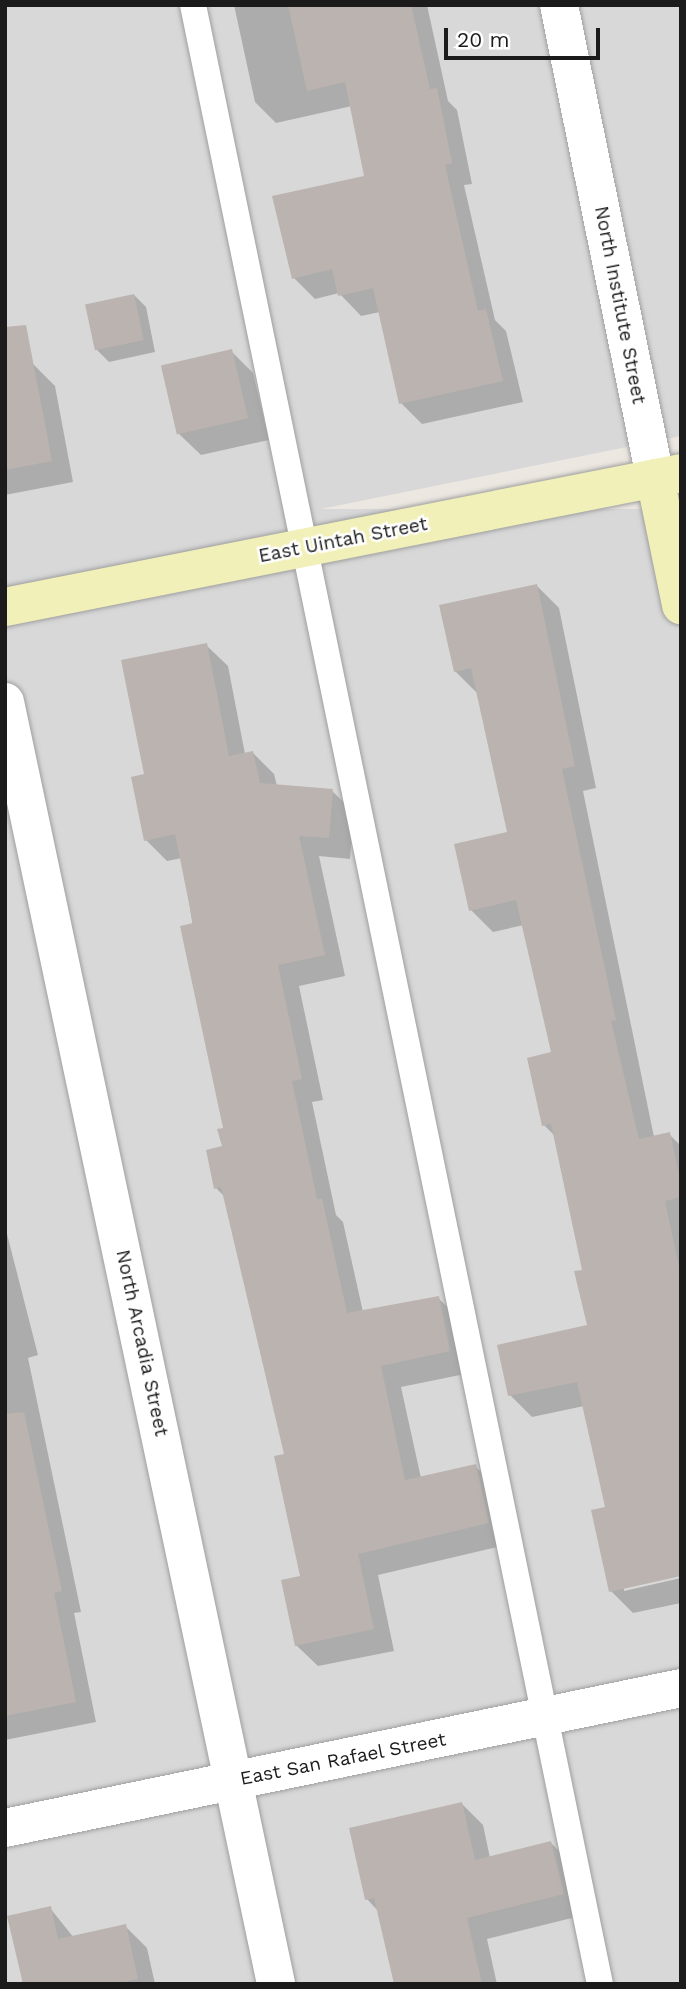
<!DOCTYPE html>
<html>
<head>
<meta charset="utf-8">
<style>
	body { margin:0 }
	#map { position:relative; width:686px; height:1989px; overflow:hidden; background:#ece7e1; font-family:"Work Sans",sans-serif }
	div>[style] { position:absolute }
	.residential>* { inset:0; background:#d9d8d8; transform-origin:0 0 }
	.shadow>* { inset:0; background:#0003 }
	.building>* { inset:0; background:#bbb3af; transform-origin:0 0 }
	.roads { filter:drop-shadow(0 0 2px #9f9f9f) drop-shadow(0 0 2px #9f9f9f) }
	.lane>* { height:26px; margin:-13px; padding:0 13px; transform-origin:13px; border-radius:13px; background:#fff }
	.street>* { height:38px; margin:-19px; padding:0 19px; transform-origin:19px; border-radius:19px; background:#fff }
	.secondary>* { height:38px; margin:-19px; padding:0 19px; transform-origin:19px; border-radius:19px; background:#f2f0b9 }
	span { translate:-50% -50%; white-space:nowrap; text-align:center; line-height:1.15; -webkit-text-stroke:5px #fff; paint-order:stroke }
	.street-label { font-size:19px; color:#1b1b1b }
	.frame { position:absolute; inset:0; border:7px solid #1b1b1b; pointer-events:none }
	.scale { position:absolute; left:444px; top:28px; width:156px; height:32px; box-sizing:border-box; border:4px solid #1b1b1b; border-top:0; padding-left:9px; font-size:21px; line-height:24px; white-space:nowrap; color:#1b1b1b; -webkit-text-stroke:5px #fff; paint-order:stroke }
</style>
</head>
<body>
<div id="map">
	<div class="residential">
		<i style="clip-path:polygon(5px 5px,681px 5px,681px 436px,5px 573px)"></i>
		<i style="left:681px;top:509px;width:1475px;height:692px;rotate:90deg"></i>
	</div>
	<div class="shadow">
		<i style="clip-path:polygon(234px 5px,427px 5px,448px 101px,457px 110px,472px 184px,464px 185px,495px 320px,506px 331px,523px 402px,422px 424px,401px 403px,380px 312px,361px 316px,339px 293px,315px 299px,294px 278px,366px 177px,352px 106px,276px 123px,255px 102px)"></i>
		<i style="clip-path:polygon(134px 295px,146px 307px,155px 352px,109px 362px,97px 350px)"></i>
		<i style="clip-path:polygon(231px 351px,253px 373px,269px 440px,201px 455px,178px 433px)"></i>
		<i style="clip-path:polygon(33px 364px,55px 386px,73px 482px,5px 495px,5px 369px)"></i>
		<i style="clip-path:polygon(536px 585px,559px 608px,596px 788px,583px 791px,654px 1137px,669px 1134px,681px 1146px,681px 1574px,624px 1587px,624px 1591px,681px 1578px,681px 1603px,633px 1613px,611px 1591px,608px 1508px,584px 1406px,532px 1417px,510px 1395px,589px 1327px,584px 1271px,556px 1137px,544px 1125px,553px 1053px,524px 925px,493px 932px,471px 910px,509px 833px,478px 694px,455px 671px)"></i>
		<i style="clip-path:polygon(206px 645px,228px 666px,245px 754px,253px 753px,274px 774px,277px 786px,332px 791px,354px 812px,350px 859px,319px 856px,345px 976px,299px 986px,323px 1100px,312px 1102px,336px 1215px,343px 1222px,363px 1312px,438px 1298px,460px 1319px,470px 1373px,401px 1387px,421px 1478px,475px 1466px,497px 1487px,510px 1544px,378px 1575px,394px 1651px,318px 1666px,296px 1645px,302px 1578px,287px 1455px,225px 1197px,216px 1188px,225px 1129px,182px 858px,167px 861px,146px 840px,146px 775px)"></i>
		<i style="clip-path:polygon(5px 1226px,38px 1355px,28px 1358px,81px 1612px,74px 1613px,96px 1722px,5px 1740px)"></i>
		<i style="clip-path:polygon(462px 1804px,483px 1825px,490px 1858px,551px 1843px,572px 1864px,584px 1915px,487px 1939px,497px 1984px,396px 1984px,379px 1912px,367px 1899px)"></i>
		<i style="clip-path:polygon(50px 1908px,74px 1938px,125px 1926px,147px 1948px,155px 1984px,25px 1984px)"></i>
	</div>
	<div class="building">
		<i style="clip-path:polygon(288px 5px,411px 5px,430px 89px,437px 88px,452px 163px,445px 165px,478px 311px,486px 309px,503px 381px,399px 404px,373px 288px,338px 296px,332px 269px,292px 279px,272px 196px,364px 176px,345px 82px,307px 91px)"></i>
		<i style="left:134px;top:294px;width:47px;height:50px;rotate:78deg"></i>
		<i style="clip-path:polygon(26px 325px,52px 461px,5px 470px,5px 327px)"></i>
		<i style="left:232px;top:349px;width:71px;height:73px;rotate:77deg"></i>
		<i style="clip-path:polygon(537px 584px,575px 766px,562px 769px,616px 1020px,611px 1021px,639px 1139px,670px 1132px,681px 1184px,681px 1197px,665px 1201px,681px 1276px,681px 1576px,609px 1592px,591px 1510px,605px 1507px,577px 1382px,508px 1396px,497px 1345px,587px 1325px,574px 1271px,582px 1270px,551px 1124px,542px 1126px,527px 1058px,551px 1052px,516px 900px,469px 911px,454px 844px,507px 832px,471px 668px,454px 672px,439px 605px)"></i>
		<i style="clip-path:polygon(207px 643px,229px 756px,253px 751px,260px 783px,333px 789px,329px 838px,299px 836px,325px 955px,278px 965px,302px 1079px,292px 1081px,317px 1199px,322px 1198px,347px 1313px,439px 1296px,450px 1351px,381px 1366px,405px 1480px,476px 1464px,489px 1523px,358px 1554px,374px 1629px,295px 1646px,281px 1580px,300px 1576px,274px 1456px,284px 1454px,221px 1187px,214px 1189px,206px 1150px,222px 1146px,217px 1129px,223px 1128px,180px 926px,193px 923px,175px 834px,144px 841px,131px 777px,144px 774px,121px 660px)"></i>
		<i style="clip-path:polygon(24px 1412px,62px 1591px,54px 1593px,76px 1702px,5px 1716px,5px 1414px)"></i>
		<i style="clip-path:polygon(462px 1802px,475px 1860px,551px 1841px,564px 1894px,467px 1918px,482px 1984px,394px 1984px,374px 1898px,365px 1900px,349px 1828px)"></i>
		<i style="clip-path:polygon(51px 1906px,58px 1939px,126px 1924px,138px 1979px,116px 1984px,23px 1984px,7px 1916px)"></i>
	</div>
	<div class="roads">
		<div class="lane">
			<i style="left:193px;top:5px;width:2020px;rotate:78.38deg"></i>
		</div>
		<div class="street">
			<i style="left:559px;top:5px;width:483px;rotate:78.5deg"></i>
			<i style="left:5px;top:702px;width:1310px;rotate:78.06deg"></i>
			<i style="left:5px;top:1828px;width:690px;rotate:-11.7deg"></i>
		</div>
		<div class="secondary">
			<i style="left:655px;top:478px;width:130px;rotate:78.4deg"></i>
			<i style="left:5px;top:607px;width:689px;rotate:-11.21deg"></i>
		</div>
	</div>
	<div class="street-label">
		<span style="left:620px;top:305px;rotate:79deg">North Institute Street</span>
		<span style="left:343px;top:540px;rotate:-11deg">East Uintah Street</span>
		<span style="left:142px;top:1343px;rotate:78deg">North Arcadia Street</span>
		<span style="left:343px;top:1759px;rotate:-11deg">East San Rafael Street</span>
	</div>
	<div class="frame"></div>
	<div class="scale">20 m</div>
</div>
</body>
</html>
